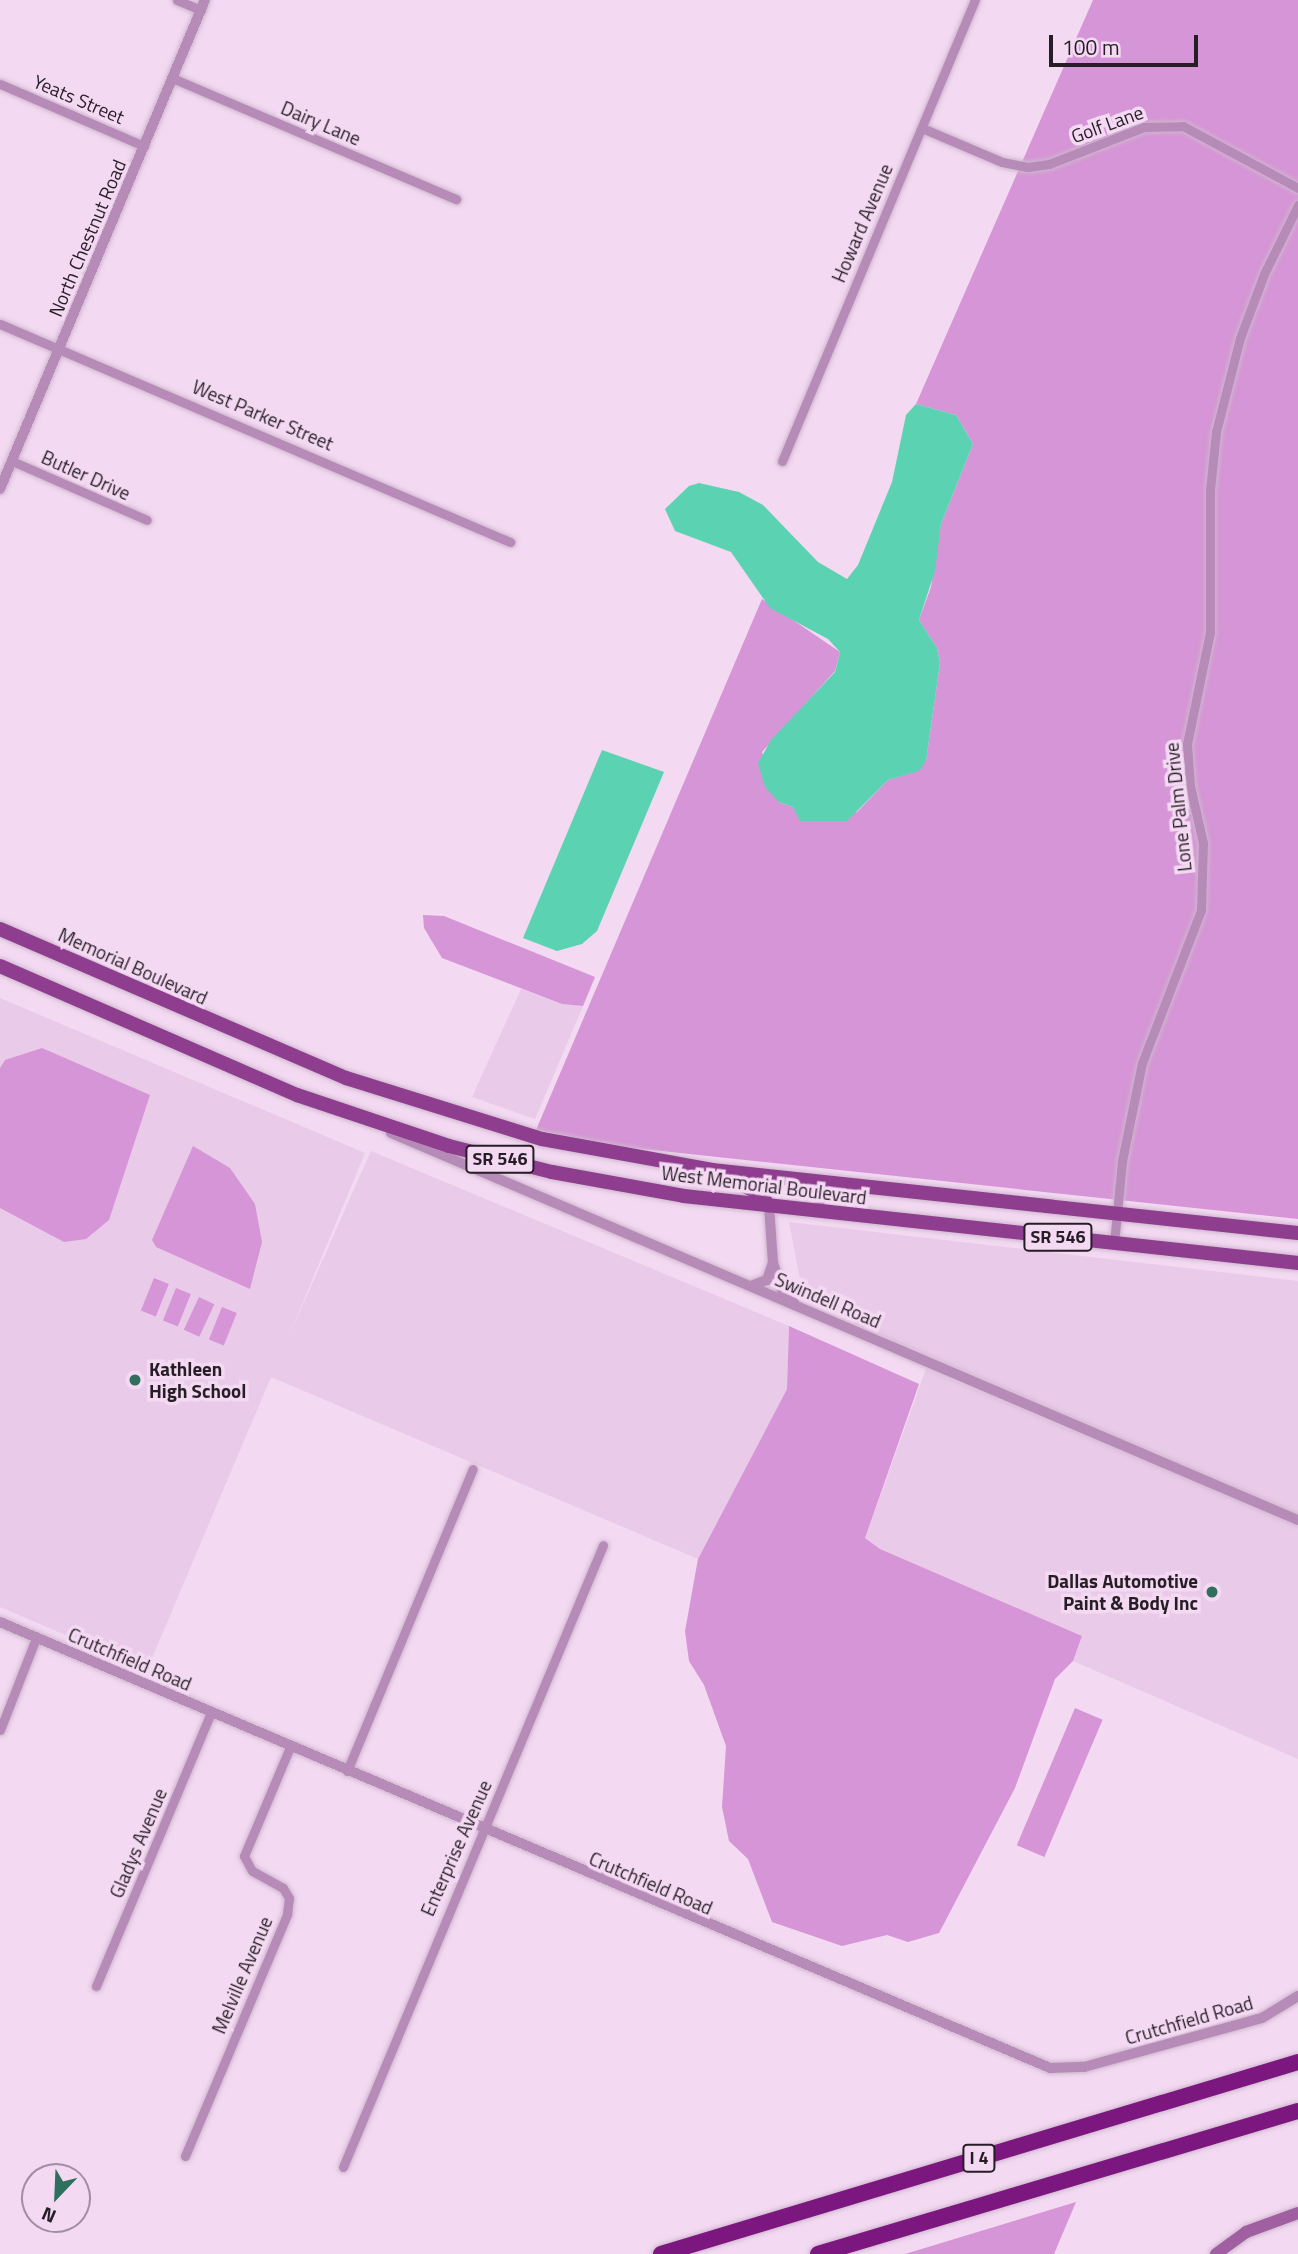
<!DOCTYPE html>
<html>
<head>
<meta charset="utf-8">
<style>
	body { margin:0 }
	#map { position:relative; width:1298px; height:2254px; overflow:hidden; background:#f3d9f2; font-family:"Titillium Web",sans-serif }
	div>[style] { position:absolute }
	.built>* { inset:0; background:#eacae9 }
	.green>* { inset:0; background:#d695d6; transform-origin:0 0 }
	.water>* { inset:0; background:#5bd3b3 }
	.roads { filter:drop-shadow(0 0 2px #ceb7cd) drop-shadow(0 0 2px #ceb7cd) }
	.minor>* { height:9px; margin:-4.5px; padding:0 4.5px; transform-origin:4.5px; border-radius:4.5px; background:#b78bb7 }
	.tertiary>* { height:10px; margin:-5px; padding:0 5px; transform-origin:5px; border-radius:5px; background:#b78bb7 }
	.secondary>* { height:12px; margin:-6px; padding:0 6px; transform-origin:6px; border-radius:6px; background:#a05fa0 }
	.primary>* { height:14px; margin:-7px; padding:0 7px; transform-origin:7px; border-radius:7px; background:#8e3d8f }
	.motorway>* { height:16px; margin:-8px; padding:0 8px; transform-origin:8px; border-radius:8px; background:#7d1780 }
	.dots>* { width:19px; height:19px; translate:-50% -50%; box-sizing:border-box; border:4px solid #f3d9f2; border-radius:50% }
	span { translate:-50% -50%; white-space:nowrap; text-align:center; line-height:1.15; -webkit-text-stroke:7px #f3d9f2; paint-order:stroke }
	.shield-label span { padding:2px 5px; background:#f3d9f2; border:2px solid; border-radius:5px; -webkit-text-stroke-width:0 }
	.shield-label { font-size:18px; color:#271d26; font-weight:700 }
	.street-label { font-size:19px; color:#271d26 }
	.poi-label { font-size:19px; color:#271d26; font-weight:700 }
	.left { translate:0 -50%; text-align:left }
	.right { translate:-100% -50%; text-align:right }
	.north { position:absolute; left:21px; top:2163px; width:70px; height:70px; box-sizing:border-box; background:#f3d9f2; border:2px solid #a18ea0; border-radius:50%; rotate:203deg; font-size:19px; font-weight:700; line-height:28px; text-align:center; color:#271d26 }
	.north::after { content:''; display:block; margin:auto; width:24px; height:32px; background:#2e6f5d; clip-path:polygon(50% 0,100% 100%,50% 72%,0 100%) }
	.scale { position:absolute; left:1049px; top:35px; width:149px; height:32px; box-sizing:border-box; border:4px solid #271d26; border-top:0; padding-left:9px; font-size:21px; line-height:24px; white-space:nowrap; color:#271d26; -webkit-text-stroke:5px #f3d9f2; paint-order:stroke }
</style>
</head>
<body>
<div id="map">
	<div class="built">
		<i style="clip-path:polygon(521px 989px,562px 1004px,583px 1006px,535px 1119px,472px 1097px)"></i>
		<i style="clip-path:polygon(0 998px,365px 1153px,288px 1338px,371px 1151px,789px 1326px,787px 1389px,698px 1559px,271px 1377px,147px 1670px,0 1607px)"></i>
		<i style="clip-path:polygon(789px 1222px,1298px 1281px,1298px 1514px,799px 1300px,801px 1284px)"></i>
		<i style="clip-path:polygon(926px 1369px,1298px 1526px,1298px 1759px,1073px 1661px,1082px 1636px,880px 1549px,865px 1538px)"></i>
	</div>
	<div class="green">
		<i style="clip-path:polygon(1093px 0,1298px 0,1298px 1219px,624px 1147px,536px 1130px,762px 599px,840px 652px,835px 671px,762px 752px,779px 802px,793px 807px,799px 816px,857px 812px,888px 780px,911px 773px,926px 761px,940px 663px,937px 648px,919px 620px,931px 587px,941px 524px,973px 444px,956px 415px,916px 404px)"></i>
		<i style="clip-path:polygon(423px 915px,444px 916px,595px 977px,583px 1006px,562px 1004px,442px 958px,424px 928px)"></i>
		<i style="clip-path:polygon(42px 1048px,150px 1095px,109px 1220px,86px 1239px,64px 1242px,0 1208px,0 1068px,5px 1060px)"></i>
		<i style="clip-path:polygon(193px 1146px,230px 1168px,255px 1204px,262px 1242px,250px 1289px,156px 1247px,152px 1240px)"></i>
		<i style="left:154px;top:1278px;width:16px;height:35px;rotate:22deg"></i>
		<i style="left:176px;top:1288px;width:16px;height:35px;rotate:22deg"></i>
		<i style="left:199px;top:1297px;width:17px;height:36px;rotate:25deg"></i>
		<i style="left:222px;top:1307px;width:16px;height:35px;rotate:22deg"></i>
		<i style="clip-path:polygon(789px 1326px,919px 1384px,865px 1538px,880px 1549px,1082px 1636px,1073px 1661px,1055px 1679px,1015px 1788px,939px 1933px,908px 1942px,887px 1935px,842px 1946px,772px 1922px,748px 1859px,729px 1841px,722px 1807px,726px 1746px,704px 1685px,689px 1661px,685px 1631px,698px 1559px,787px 1389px)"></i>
		<i style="left:1075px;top:1708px;width:30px;height:149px;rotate:23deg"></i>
		<i style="clip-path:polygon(1076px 2202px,1054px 2254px,905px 2254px)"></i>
	</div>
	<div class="water">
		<i style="clip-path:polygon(916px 404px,956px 415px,973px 444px,941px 524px,935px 571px,919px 620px,937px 648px,940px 663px,926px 761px,919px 771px,888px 780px,847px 821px,800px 821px,793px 807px,779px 802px,765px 787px,758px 763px,771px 740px,835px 672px,840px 652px,828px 639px,770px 608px,731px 552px,675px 531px,665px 509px,689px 486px,699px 483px,739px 492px,763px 505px,818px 562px,847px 579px,858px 565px,892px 482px,906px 415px)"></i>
		<i style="clip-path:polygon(602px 750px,664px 772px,597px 931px,582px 944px,557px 951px,523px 938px)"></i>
	</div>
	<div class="roads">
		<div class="minor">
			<i style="left:177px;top:0;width:26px;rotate:23deg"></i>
			<i style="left:172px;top:78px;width:309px;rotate:23.1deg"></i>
			<i style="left:0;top:84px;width:157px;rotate:23.3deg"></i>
			<i style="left:922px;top:128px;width:87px;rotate:23deg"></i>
			<i style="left:1002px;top:162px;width:26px;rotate:11deg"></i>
			<i style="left:1028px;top:167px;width:21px;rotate:-8deg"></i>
			<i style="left:1049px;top:164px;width:102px;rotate:-21.3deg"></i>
			<i style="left:1144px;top:127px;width:39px;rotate:-1deg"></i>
			<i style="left:1183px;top:126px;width:131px;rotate:28.3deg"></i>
			<i style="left:0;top:324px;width:555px;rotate:23.14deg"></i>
			<i style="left:12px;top:461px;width:147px;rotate:23.6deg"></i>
			<i style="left:782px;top:461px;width:500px;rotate:-67.3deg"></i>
			<i style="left:819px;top:1211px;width:29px;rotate:-88deg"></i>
			<i style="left:1114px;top:1243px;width:82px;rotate:-84.4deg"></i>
			<i style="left:1122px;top:1161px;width:100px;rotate:-78.5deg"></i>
			<i style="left:1142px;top:1063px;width:164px;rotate:-68.9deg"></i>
			<i style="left:1201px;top:910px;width:67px;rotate:-88.3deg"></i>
			<i style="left:1203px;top:843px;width:58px;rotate:-102.8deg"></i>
			<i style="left:1190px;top:786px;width:42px;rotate:-94.1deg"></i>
			<i style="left:1187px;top:744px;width:114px;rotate:-78.4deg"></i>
			<i style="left:1210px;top:632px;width:142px;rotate:-90deg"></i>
			<i style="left:1210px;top:490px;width:58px;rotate:-84.1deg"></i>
			<i style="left:1216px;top:432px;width:97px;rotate:-75.7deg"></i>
			<i style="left:1240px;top:338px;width:68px;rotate:-69.4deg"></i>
			<i style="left:1264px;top:274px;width:77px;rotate:-63.8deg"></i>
			<i style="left:0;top:1730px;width:99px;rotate:-68.6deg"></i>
			<i style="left:347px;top:1771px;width:327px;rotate:-67.4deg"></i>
			<i style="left:96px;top:1986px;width:296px;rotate:-67.2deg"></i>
			<i style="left:185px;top:2156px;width:263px;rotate:-67.1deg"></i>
			<i style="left:287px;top:1914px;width:16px;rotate:-83deg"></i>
			<i style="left:289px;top:1898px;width:12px;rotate:-121deg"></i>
			<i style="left:283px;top:1888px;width:35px;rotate:-151deg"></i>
			<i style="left:252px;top:1871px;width:17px;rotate:-118deg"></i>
			<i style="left:244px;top:1856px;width:118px;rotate:-67.1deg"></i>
			<i style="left:343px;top:2167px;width:674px;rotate:-67.31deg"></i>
		</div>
		<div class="tertiary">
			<i style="left:0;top:489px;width:530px;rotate:-67.26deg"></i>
			<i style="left:391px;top:1133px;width:986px;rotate:23.11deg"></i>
			<i style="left:769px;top:1206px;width:57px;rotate:86deg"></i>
			<i style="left:773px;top:1263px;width:28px;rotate:72deg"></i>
			<i style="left:782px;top:1290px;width:18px;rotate:47deg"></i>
			<i style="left:751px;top:1286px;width:17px;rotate:-21deg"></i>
			<i style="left:767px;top:1280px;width:18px;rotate:-71deg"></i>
			<i style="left:0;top:1622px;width:1141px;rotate:23.01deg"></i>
			<i style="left:1050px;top:2068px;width:34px;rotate:-2deg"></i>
			<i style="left:1084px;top:2067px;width:185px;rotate:-15.4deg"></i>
			<i style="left:1262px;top:2018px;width:42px;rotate:-31.4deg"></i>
		</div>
		<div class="secondary">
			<i style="left:1216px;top:2254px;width:37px;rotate:-36deg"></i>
			<i style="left:1246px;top:2232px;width:55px;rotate:-20.1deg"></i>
		</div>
		<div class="primary">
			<i style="left:0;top:929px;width:377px;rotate:23.3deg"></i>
			<i style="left:346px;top:1078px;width:205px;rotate:17.3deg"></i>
			<i style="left:542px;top:1139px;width:173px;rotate:10.3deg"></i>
			<i style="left:712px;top:1170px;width:589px;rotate:6.14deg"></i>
			<i style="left:0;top:966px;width:324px;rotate:23.5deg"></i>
			<i style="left:297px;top:1095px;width:160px;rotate:18.5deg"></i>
			<i style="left:449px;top:1146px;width:106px;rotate:14.2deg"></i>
			<i style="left:552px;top:1172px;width:134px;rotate:10.3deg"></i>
			<i style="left:684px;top:1196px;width:618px;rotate:6.23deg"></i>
			<i style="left:725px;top:1176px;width:38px;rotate:27deg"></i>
			<i style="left:759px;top:1193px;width:16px;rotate:52deg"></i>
		</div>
		<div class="motorway">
			<i style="left:661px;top:2254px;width:665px;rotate:-16.77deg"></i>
			<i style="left:818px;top:2254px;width:501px;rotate:-16.59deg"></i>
		</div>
	</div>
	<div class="dots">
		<i style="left:135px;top:1380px;background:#2e6f5d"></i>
		<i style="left:1212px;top:1592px;background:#2e6f5d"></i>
	</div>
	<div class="shield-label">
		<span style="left:500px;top:1159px">SR 546</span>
		<span style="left:1058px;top:1237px">SR 546</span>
		<span style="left:979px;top:2158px">I 4</span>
	</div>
	<div class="street-label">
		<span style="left:79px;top:99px;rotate:23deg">Yeats Street</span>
		<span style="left:321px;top:123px;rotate:23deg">Dairy Lane</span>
		<span style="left:1107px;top:124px;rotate:-20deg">Golf Lane</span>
		<span style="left:862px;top:223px;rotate:-67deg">Howard Avenue</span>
		<span style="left:87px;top:238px;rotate:-67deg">North Chestnut Road</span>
		<span style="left:263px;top:415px;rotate:23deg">West Parker Street</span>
		<span style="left:86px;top:475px;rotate:24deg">Butler Drive</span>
		<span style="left:1178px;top:807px;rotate:-96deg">Lone Palm Drive</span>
		<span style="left:133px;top:966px;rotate:24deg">Memorial Boulevard</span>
		<span style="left:764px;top:1185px;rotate:7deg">West Memorial Boulevard</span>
		<span style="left:828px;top:1300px;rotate:23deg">Swindell Road</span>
		<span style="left:130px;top:1659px;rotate:23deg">Crutchfield Road</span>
		<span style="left:138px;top:1843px;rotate:-67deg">Gladys Avenue</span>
		<span style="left:456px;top:1848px;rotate:-66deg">Enterprise Avenue</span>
		<span style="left:651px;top:1883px;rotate:23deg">Crutchfield Road</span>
		<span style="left:242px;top:1975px;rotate:-67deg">Melville Avenue</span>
		<span style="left:1189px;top:2020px;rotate:-16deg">Crutchfield Road</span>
	</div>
	<div class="poi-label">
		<span class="left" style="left:149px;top:1380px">Kathleen<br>High School</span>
		<span class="right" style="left:1198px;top:1592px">Dallas Automotive<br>Paint &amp; Body Inc</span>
	</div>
	<div class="north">N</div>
	<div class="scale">100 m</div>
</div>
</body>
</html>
